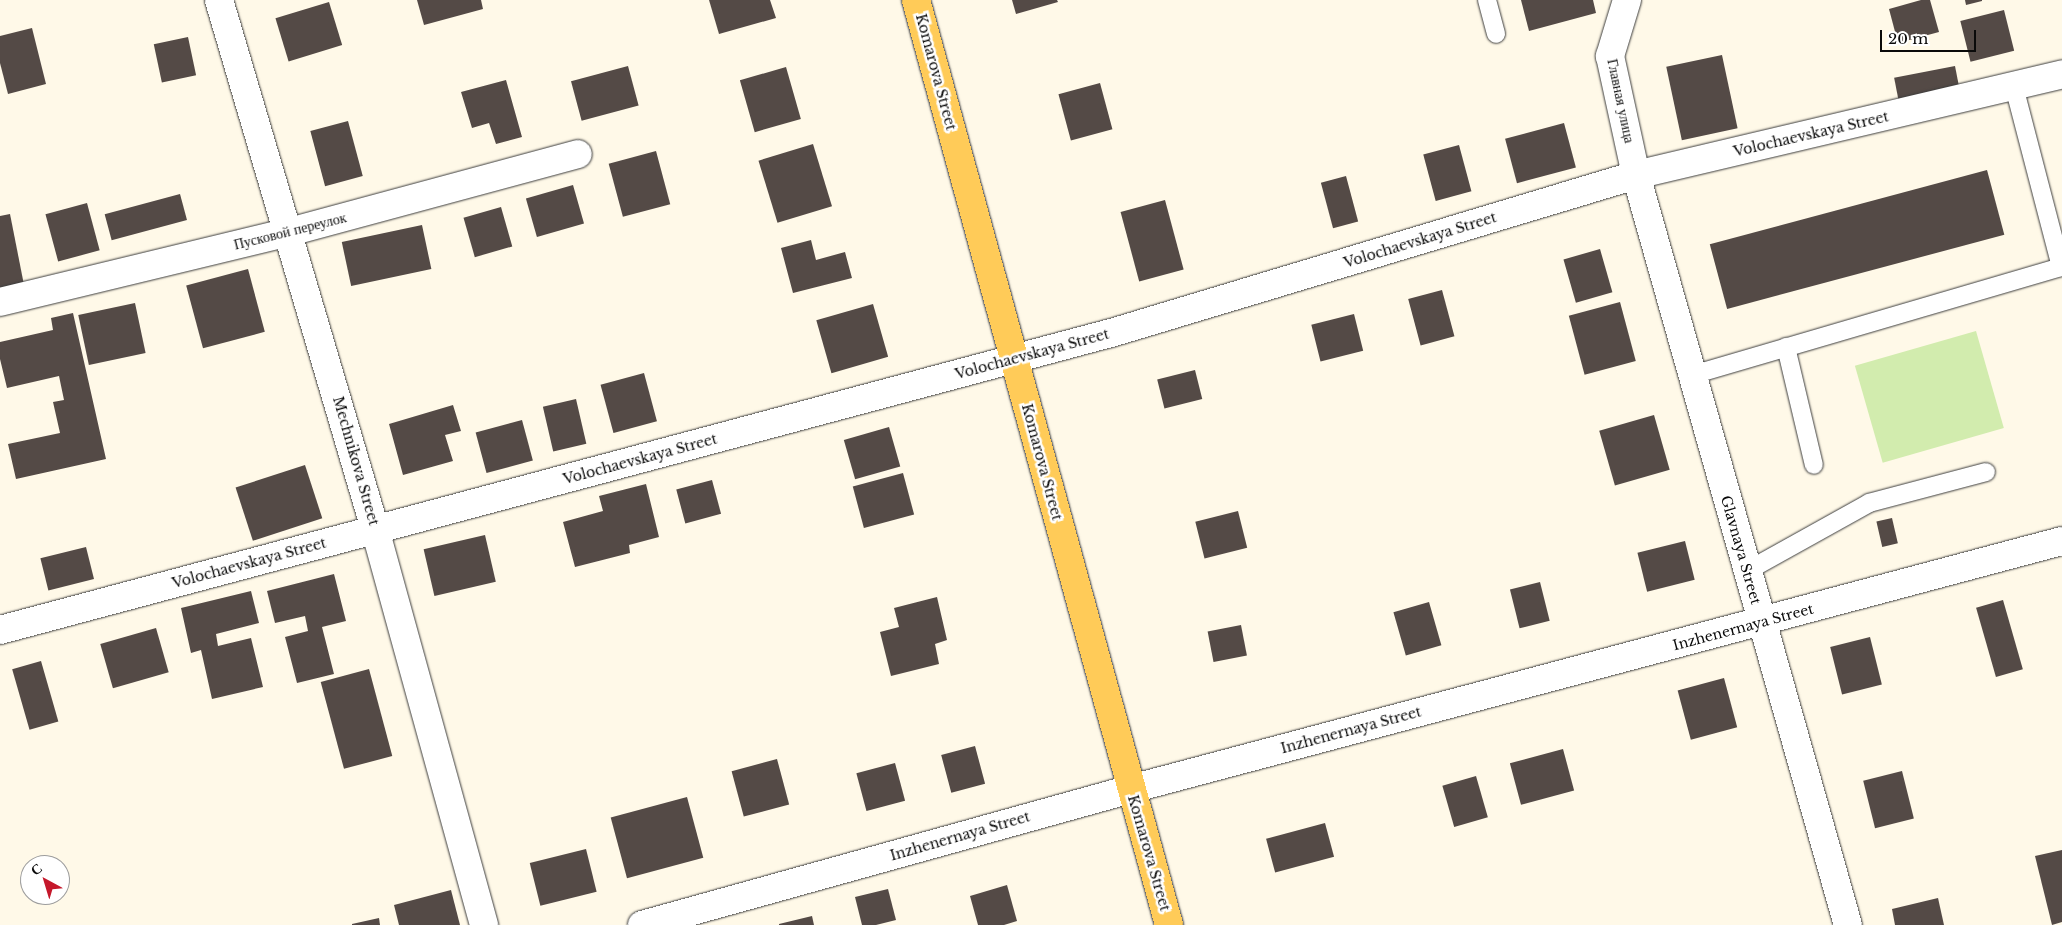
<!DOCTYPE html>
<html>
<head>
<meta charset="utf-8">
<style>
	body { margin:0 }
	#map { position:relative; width:2062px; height:925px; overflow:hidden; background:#fff9e8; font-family:"Libre Baskerville",serif }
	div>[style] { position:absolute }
	.green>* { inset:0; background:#d2ecae; transform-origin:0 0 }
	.building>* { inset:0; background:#544a46; transform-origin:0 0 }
	.roads { filter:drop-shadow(0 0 1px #3d3d3d) drop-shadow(0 0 1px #3d3d3d) }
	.lane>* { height:18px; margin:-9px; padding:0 9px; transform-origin:9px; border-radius:9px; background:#fff }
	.street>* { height:28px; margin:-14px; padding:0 14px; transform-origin:14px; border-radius:14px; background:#fff }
	.primary>* { height:28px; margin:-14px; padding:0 14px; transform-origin:14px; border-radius:14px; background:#ffcb58 }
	span { translate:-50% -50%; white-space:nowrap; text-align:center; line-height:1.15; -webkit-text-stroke:5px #fff; paint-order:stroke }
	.street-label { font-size:14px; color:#0a0a0a }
	.north { position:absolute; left:20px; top:855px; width:50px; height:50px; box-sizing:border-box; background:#fff; border:1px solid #9d9d9d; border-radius:50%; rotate:321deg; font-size:14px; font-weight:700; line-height:20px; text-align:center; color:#0a0a0a }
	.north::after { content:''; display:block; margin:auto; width:18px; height:22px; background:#c5182b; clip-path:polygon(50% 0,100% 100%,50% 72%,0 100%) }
	.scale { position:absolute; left:1880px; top:30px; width:96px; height:22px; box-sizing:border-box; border:2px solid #0a0a0a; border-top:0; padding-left:6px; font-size:15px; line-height:18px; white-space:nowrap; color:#0a0a0a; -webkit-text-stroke:4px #fff; paint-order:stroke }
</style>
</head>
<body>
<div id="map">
	<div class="green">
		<i style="left:1976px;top:331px;width:101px;height:126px;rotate:74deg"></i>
	</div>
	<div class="building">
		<i style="clip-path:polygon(417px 0,481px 0,483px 9px,424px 25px)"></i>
		<i style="clip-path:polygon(709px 0,770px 0,776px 18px,719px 34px)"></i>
		<i style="clip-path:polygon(1012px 0,1057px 0,1058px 2px,1016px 14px)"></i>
		<i style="clip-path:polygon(1521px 0,1593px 0,1596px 13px,1529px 31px)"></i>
		<i style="clip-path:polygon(1921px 0,1930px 0,1939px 32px,1898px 43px,1889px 9px)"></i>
		<i style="clip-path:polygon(1965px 0,1982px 0,1982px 1px,1966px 5px)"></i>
		<i style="left:329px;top:2px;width:45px;height:56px;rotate:73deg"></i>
		<i style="left:2004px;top:10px;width:42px;height:45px;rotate:76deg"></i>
		<i style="clip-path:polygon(32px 28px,46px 84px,8px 94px,0 63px,0 36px)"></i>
		<i style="left:188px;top:37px;width:39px;height:35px;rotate:78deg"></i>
		<i style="left:1722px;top:55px;width:75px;height:57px;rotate:78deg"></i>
		<i style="left:628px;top:66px;width:41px;height:59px;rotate:75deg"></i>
		<i style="left:1955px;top:66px;width:26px;height:62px;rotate:79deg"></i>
		<i style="left:786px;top:67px;width:54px;height:48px;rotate:74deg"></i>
		<i style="clip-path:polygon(506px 80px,522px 137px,496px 144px,489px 123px,472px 128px,461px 92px)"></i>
		<i style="left:1100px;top:83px;width:48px;height:43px;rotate:75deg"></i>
		<i style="left:348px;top:121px;width:57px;height:39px;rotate:75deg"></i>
		<i style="left:1564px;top:123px;width:46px;height:61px;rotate:75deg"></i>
		<i style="left:813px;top:144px;width:65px;height:57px;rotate:73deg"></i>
		<i style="left:1459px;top:145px;width:48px;height:37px;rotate:75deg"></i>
		<i style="left:656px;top:151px;width:55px;height:49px;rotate:75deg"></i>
		<i style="left:1987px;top:170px;width:67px;height:287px;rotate:75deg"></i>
		<i style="left:1346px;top:176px;width:47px;height:26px;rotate:75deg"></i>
		<i style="left:573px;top:185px;width:40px;height:49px;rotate:74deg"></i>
		<i style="left:180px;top:194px;width:27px;height:78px;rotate:75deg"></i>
		<i style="left:1165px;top:200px;width:72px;height:46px;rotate:75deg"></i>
		<i style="left:87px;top:203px;width:49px;height:43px;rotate:75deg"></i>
		<i style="left:501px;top:207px;width:41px;height:39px;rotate:74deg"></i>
		<i style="clip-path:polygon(10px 214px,24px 285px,0 289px,0 216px)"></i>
		<i style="left:422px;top:225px;width:45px;height:82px;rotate:78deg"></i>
		<i style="clip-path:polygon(811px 240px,816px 260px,845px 252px,852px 278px,793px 293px,781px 248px)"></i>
		<i style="left:1600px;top:249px;width:45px;height:38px;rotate:74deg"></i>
		<i style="left:248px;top:269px;width:65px;height:64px;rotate:75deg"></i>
		<i style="left:1442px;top:290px;width:48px;height:35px;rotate:75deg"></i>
		<i style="left:1620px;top:302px;width:61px;height:53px;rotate:75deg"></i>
		<i style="left:135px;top:303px;width:51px;height:58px;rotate:78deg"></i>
		<i style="left:873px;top:304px;width:55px;height:59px;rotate:74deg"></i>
		<i style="clip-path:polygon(73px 313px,106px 459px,16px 479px,8px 444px,60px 433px,53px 402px,64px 400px,59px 376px,7px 388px,0 359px,0 342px,53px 330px,51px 318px)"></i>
		<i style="left:1354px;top:314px;width:38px;height:44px;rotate:76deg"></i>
		<i style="left:1195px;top:370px;width:30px;height:39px;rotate:76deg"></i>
		<i style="left:644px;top:373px;width:50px;height:45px;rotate:75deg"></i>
		<i style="left:576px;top:399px;width:46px;height:34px;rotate:77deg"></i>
		<i style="clip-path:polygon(453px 405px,461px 431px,445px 435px,453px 461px,403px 475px,389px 424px)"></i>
		<i style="left:1654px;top:415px;width:57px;height:57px;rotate:74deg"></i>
		<i style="left:522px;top:420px;width:42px;height:48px;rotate:75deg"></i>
		<i style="left:889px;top:427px;width:41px;height:47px;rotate:74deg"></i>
		<i style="left:305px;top:465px;width:56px;height:73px;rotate:72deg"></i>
		<i style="left:903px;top:473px;width:43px;height:52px;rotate:75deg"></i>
		<i style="left:712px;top:480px;width:35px;height:37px;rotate:75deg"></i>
		<i style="clip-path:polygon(646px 484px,659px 537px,629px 545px,630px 553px,575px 567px,563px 522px,603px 511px,599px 496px)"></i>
		<i style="left:1238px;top:511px;width:38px;height:44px;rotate:76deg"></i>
		<i style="left:1892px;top:518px;width:26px;height:16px;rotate:77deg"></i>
		<i style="left:485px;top:535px;width:48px;height:63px;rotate:77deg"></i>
		<i style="left:1685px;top:541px;width:40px;height:49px;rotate:76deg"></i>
		<i style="left:86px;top:547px;width:33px;height:47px;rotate:76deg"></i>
		<i style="clip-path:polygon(334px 574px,346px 621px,322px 627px,334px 674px,297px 683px,285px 637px,308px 631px,305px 616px,275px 623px,267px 591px)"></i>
		<i style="left:1540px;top:582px;width:40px;height:31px;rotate:76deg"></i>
		<i style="clip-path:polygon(251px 591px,259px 623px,216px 634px,218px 646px,251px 638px,263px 687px,212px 699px,201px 650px,191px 653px,181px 608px)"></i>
		<i style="clip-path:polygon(937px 597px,947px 640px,935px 644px,939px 664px,891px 676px,880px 632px,899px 627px,894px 608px)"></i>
		<i style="left:2003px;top:600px;width:72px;height:28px;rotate:74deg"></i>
		<i style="left:1429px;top:602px;width:45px;height:37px;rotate:74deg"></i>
		<i style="left:1241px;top:625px;width:31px;height:34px;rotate:79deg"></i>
		<i style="left:156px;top:628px;width:46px;height:58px;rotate:74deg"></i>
		<i style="left:1870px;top:637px;width:49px;height:41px;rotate:76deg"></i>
		<i style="left:41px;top:661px;width:63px;height:30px;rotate:74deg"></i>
		<i style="left:369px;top:669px;width:90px;height:50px;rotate:75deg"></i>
		<i style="left:1724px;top:678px;width:51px;height:48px;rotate:75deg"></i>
		<i style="left:975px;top:746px;width:39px;height:35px;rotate:75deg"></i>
		<i style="left:1563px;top:749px;width:43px;height:55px;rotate:75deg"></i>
		<i style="left:777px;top:759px;width:47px;height:47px;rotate:75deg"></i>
		<i style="left:895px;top:763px;width:39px;height:40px;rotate:75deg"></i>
		<i style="left:1902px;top:771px;width:49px;height:40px;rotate:76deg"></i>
		<i style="left:1476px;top:776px;width:43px;height:35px;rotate:74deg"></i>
		<i style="left:687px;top:797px;width:63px;height:79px;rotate:75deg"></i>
		<i style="left:1325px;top:823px;width:35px;height:61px;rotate:75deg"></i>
		<i style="left:586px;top:849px;width:44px;height:58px;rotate:76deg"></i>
		<i style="clip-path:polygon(2062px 850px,2062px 922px,2052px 925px,2035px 856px)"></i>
		<i style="clip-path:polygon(1007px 885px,1017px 921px,1004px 925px,978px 925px,970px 896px)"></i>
		<i style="clip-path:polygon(888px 889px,896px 920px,876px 925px,862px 925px,855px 897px)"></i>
		<i style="clip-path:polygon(451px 890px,460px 925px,399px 925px,394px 905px)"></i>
		<i style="clip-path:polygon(1938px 898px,1944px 925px,1895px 925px,1892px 909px)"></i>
		<i style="clip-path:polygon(812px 916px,814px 925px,779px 925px,779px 924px)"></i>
		<i style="clip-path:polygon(379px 918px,380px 925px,352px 925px,352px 924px)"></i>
	</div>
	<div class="roads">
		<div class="lane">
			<i style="left:1487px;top:0;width:35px;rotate:75deg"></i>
			<i style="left:1786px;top:347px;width:121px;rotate:76.7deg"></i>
			<i style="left:1692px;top:375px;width:384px;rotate:-16.3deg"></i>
			<i style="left:2061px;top:267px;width:186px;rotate:-104.6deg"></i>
			<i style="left:1747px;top:571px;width:140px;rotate:-29.1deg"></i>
			<i style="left:1869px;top:503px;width:121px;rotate:-14.8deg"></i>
		</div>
		<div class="street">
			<i style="left:219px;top:0;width:552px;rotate:73.57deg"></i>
			<i style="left:375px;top:529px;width:411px;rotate:74.6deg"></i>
			<i style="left:1627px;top:0;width:59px;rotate:106.9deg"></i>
			<i style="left:1610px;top:56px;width:122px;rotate:77.7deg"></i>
			<i style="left:1636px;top:175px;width:779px;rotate:74.22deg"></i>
			<i style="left:0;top:302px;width:297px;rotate:-13.6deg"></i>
			<i style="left:289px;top:232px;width:299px;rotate:-15.1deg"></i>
			<i style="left:0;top:630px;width:1150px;rotate:-14.97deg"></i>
			<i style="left:1111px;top:333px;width:548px;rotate:-16.75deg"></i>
			<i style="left:1636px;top:175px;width:438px;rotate:-13.3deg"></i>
			<i style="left:642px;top:925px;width:508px;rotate:-15.54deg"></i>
			<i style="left:1131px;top:789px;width:963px;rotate:-14.92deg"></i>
		</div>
		<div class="primary">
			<i style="left:916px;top:0;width:959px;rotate:74.7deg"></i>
		</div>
	</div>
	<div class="street-label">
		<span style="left:936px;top:72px;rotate:75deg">Komarova Street</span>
		<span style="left:1621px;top:101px;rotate:78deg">Главная улица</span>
		<span style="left:1811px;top:134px;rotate:-13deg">Volochaevskaya Street</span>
		<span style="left:290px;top:231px;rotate:-14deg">Пусковой переулок</span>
		<span style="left:1420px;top:240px;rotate:-17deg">Volochaevskaya Street</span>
		<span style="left:1032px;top:354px;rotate:-15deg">Volochaevskaya Street</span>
		<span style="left:640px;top:459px;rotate:-15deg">Volochaevskaya Street</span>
		<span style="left:356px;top:461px;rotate:74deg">Mechnikova Street</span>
		<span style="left:1042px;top:462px;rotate:75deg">Komarova Street</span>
		<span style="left:1741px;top:550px;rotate:74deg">Glavnaya Street</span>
		<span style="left:249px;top:563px;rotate:-15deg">Volochaevskaya Street</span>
		<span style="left:1743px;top:627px;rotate:-15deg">Inzhenernaya Street</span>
		<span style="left:1351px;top:730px;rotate:-15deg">Inzhenernaya Street</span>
		<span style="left:960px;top:836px;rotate:-16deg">Inzhenernaya Street</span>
		<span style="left:1149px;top:853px;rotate:74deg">Komarova Street</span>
	</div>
	<div class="north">С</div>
	<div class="scale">20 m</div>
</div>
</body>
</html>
